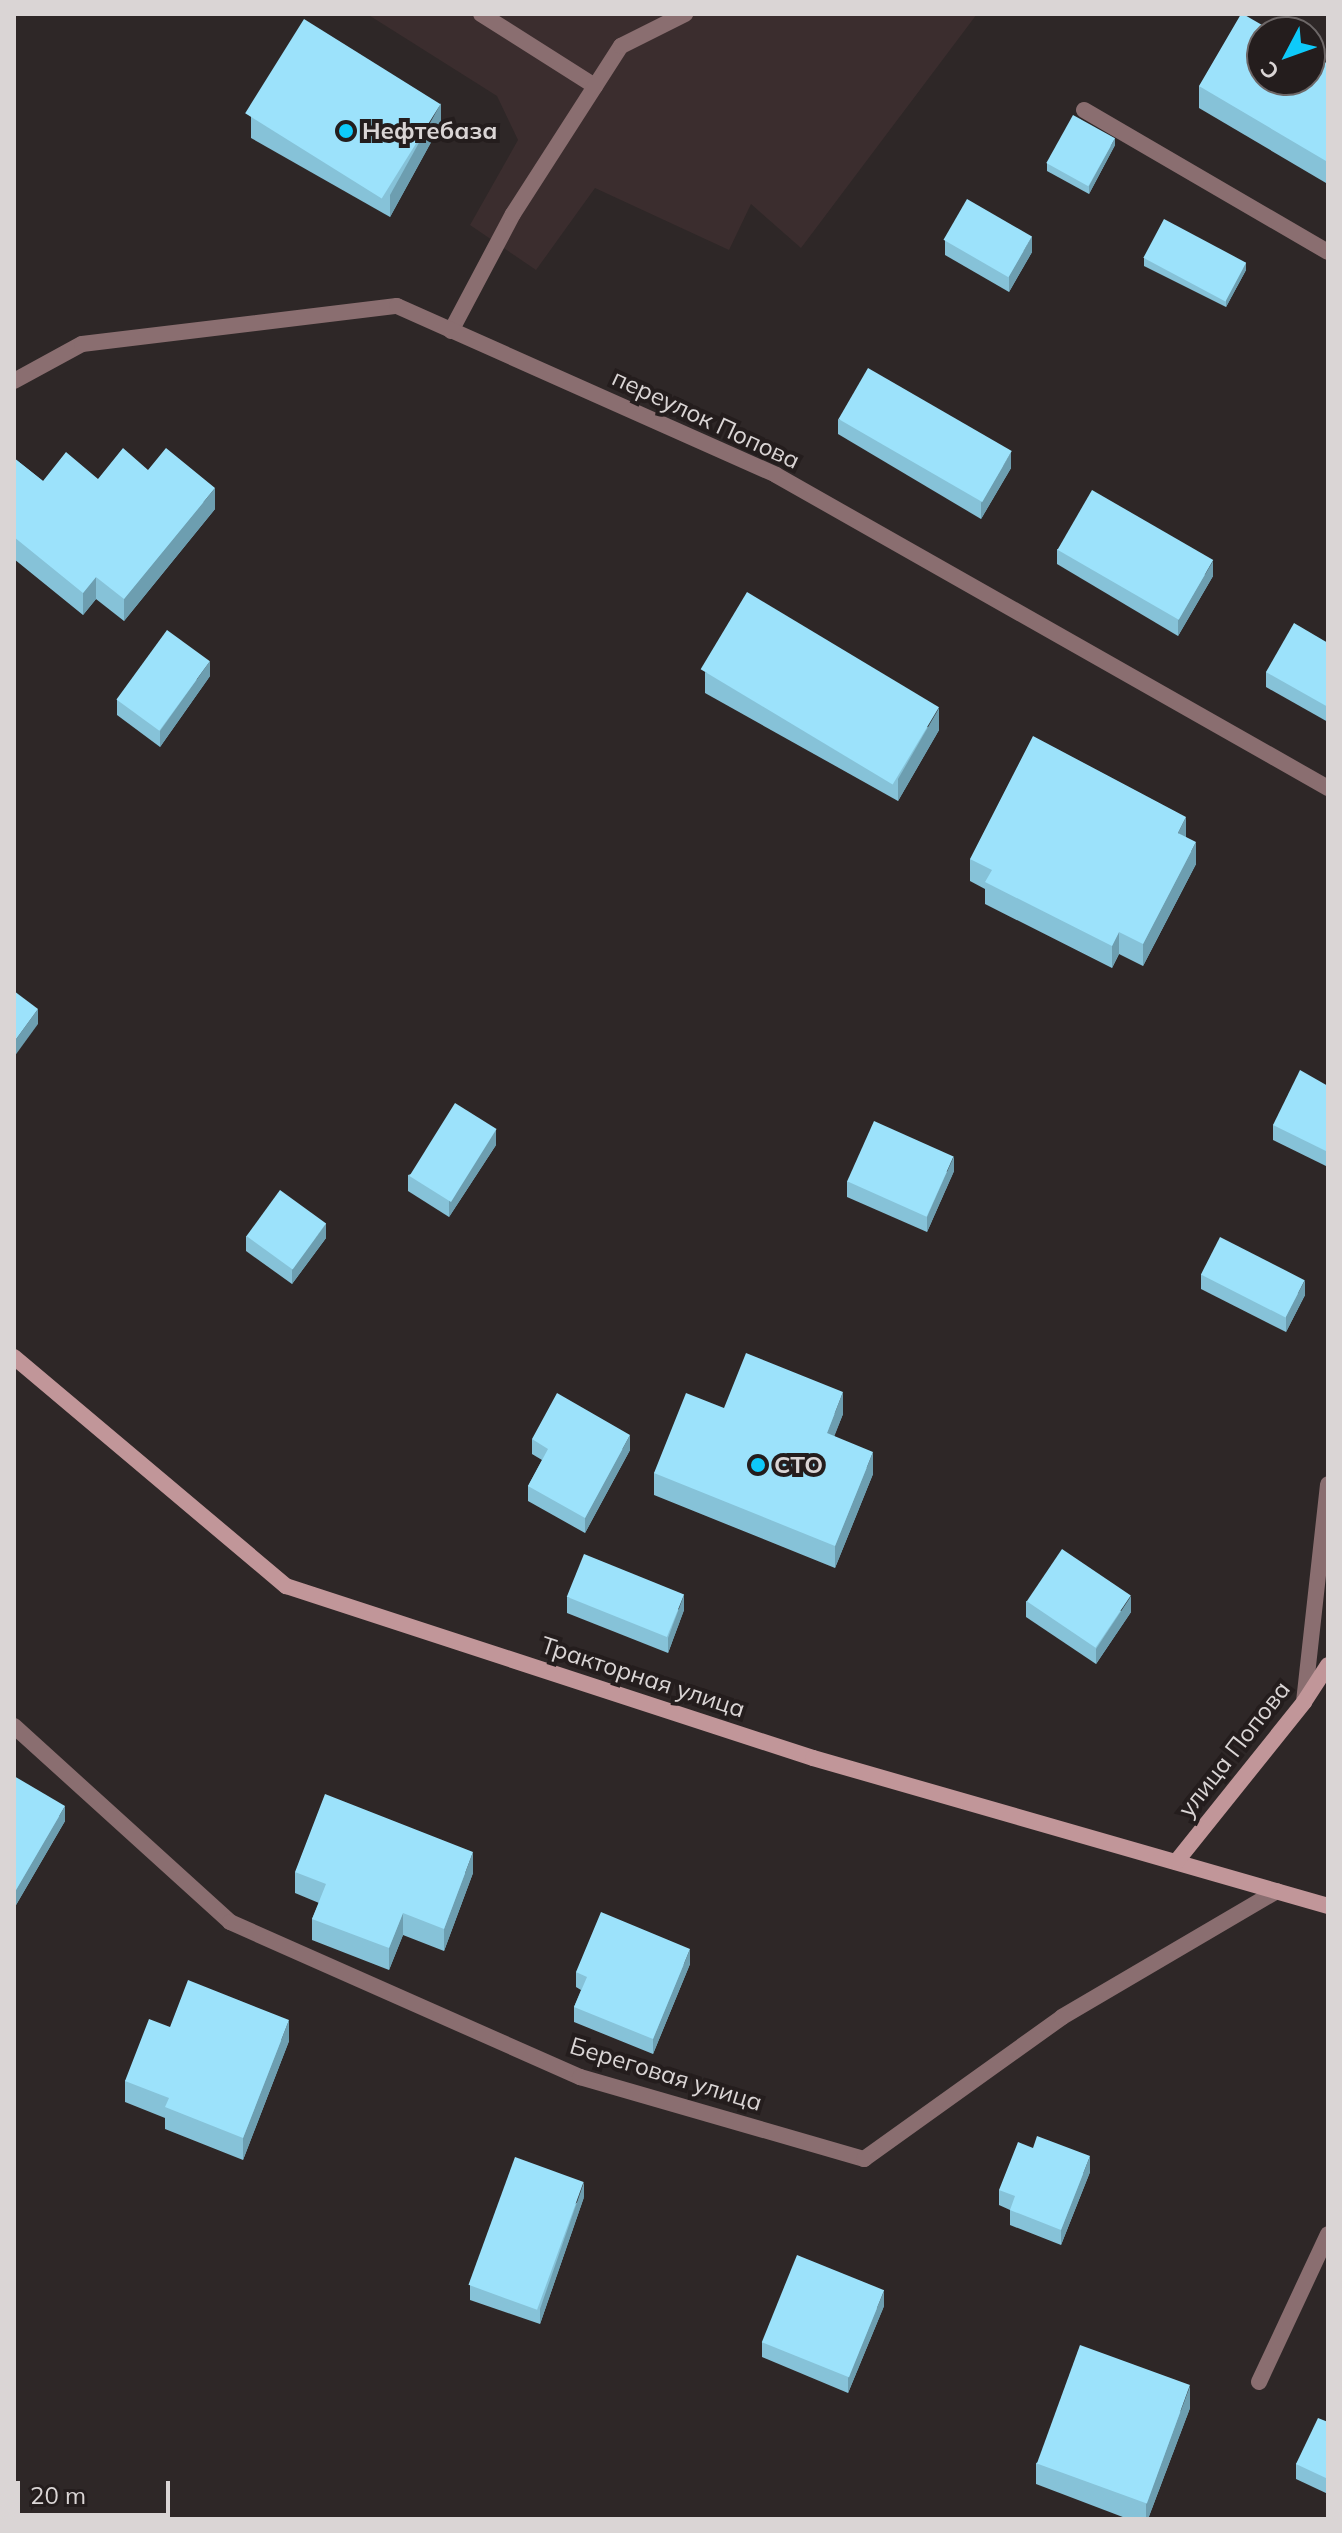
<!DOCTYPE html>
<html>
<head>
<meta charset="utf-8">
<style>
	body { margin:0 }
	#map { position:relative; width:1342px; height:2533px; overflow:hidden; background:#2e2727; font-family:Mulish,sans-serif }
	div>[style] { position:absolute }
	.built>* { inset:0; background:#3b2d2e }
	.lane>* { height:16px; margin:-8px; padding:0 8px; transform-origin:8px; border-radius:8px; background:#8a6e70 }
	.street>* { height:16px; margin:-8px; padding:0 8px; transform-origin:8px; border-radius:8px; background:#8a6e70 }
	.secondary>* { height:16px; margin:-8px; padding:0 8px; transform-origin:8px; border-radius:8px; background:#c19699 }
	.wall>* { inset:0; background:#86c2d8 }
	.shaded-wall>* { inset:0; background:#6d9eb0 }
	.building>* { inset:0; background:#9ce2fb; transform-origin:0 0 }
	.dots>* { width:22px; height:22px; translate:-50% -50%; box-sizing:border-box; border:4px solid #241d1d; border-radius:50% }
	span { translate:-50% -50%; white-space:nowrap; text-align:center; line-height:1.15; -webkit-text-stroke:8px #241d1d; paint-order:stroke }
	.poi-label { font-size:24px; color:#dad5d5; font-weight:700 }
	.left { translate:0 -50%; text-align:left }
	.street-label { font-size:24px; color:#dad5d5 }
	.frame { position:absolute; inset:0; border:16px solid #dad5d5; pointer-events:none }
	.north { position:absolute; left:1246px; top:16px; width:80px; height:80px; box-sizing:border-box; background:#241d1d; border:2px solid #6d6767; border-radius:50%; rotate:229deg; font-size:22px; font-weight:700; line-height:32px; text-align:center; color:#dad5d5 }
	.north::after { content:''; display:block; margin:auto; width:28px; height:36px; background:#0ecafa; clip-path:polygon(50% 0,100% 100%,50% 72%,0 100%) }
	.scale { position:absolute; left:16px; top:2481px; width:154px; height:36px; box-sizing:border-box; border:4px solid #dad5d5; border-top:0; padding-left:10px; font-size:24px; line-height:28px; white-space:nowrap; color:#dad5d5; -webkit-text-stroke:6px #241d1d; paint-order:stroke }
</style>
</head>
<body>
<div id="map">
	<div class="built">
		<i style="clip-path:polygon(367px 14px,977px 14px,801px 248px,751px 204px,729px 250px,595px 188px,536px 270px,470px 225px,518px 140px,497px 96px)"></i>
	</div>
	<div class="lane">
		<i style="left:481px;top:14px;width:135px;rotate:32.3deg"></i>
		<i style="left:1084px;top:110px;width:282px;rotate:30.2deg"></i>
		<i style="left:451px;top:331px;width:132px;rotate:-62.1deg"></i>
		<i style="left:513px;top:214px;width:200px;rotate:-57.3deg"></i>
		<i style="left:621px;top:46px;width:72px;rotate:-26.6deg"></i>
		<i style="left:1304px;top:1702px;width:219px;rotate:-83.7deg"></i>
		<i style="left:1259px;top:2382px;width:163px;rotate:-65deg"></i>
	</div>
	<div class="street">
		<i style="left:14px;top:381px;width:77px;rotate:-28.6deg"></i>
		<i style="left:82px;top:344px;width:317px;rotate:-6.9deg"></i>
		<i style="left:397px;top:306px;width:415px;rotate:24deg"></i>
		<i style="left:776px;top:475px;width:635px;rotate:29.55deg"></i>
		<i style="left:14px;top:1726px;width:292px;rotate:42.2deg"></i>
		<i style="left:230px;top:1922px;width:383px;rotate:23.9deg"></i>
		<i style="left:580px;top:2077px;width:296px;rotate:16.1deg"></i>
		<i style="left:864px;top:2159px;width:244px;rotate:-35.6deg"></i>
		<i style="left:1062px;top:2017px;width:249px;rotate:-30.4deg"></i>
	</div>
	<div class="secondary">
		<i style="left:14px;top:1357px;width:356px;rotate:40.1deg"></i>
		<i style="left:286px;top:1586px;width:554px;rotate:18.08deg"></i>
		<i style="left:813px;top:1758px;width:536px;rotate:16.03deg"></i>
		<i style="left:1176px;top:1862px;width:205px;rotate:-51.3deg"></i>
		<i style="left:1304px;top:1702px;width:44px;rotate:-57deg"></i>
	</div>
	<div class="wall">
		<i style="clip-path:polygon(1328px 64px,1326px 183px,1199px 108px,1199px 86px)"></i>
		<i style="clip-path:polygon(251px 116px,441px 124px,390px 217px,251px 138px)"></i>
		<i style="clip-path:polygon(1115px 145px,1089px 194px,1047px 171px,1047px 163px)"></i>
		<i style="clip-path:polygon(945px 240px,1032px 252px,1009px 292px,945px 255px)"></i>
		<i style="clip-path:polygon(1144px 258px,1246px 270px,1226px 307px,1144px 266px)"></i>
		<i style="clip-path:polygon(838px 419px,1011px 468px,981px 519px,838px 434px)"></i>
		<i style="clip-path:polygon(14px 458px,43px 481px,98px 479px,148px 470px,215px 509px,124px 621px,96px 599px,83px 615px,14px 559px)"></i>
		<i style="clip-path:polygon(1057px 549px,1213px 576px,1178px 636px,1057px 564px)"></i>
		<i style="clip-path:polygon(1328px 643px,1328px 722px,1266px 687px,1266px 672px)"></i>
		<i style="clip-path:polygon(705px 672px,939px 730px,898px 801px,705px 693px)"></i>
		<i style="clip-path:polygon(210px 676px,160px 747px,117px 715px,117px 700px)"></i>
		<i style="clip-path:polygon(1186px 837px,1196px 864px,1143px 966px,1119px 954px,1112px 968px,985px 904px,985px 889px,970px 881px,970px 859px)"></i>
		<i style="clip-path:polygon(1328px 1086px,1328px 1167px,1273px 1140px,1273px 1125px)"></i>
		<i style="clip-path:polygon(496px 1145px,449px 1217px,408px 1191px,408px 1175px)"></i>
		<i style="clip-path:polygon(954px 1171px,927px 1232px,847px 1197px,847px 1181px)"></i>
		<i style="clip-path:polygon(246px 1236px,326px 1238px,292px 1284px,246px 1251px)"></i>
		<i style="clip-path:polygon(1201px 1274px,1305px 1295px,1286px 1332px,1201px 1289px)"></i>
		<i style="clip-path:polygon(724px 1408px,843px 1414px,834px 1436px,873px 1474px,835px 1568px,654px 1495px,654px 1473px)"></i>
		<i style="clip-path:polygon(532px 1439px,630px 1450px,585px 1533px,528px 1501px,528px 1486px,542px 1460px,532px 1454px)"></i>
		<i style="clip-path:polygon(567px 1597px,684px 1610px,668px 1653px,567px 1613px)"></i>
		<i style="clip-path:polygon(1026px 1601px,1131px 1612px,1096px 1664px,1026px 1617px)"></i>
		<i style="clip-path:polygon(14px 1776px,65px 1821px,16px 1905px,14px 1904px)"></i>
		<i style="clip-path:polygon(295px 1872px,473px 1873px,444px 1951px,403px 1935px,389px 1970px,312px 1940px,312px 1919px,319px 1903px,295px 1893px)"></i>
		<i style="clip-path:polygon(690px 1964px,653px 2054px,574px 2022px,574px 2007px,581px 1990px,576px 1987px,576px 1972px)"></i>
		<i style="clip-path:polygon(170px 2027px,289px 2041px,243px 2160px,165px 2129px,165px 2118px,125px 2102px,125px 2081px)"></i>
		<i style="clip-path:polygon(1090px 2172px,1061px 2245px,1010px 2225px,1010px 2210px,999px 2205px,999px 2190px)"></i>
		<i style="clip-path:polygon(584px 2197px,540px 2324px,470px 2300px,470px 2285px)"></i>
		<i style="clip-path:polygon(884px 2306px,848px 2393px,762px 2357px,762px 2342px)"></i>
		<i style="clip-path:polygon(1190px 2408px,1148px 2519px,1128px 2519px,1036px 2484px,1036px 2463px)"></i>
		<i style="clip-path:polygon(1328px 2422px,1328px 2494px,1296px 2479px,1296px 2464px)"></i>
	</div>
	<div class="shaded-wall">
		<i style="clip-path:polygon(441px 103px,441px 124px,390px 217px,390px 195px)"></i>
		<i style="clip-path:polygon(1115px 138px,1115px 145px,1089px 194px,1089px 186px)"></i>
		<i style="clip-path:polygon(1328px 158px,1328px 180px,1326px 183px,1326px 161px)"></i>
		<i style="clip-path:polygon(1032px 236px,1032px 252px,1009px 292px,1009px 276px)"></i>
		<i style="clip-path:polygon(1246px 262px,1246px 270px,1226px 307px,1226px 299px)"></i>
		<i style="clip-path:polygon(1011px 452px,1011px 468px,981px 519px,981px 503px)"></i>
		<i style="clip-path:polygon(215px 488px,215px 509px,124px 621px,124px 599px)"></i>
		<i style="clip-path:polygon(1213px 561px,1213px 576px,1178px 636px,1178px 620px)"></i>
		<i style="clip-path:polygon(96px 577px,96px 599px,83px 615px,83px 593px)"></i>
		<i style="clip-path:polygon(210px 661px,210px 676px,160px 747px,160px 731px)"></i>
		<i style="clip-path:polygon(939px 708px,939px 730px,898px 801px,898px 779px)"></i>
		<i style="clip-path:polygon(1186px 817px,1186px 839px,1178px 833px)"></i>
		<i style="clip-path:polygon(1196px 842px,1196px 864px,1143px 966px,1143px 944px)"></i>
		<i style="clip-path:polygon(1119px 932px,1119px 954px,1112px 968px,1112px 946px)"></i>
		<i style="clip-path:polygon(38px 1009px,38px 1024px,14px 1057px,14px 1042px)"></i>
		<i style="clip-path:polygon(496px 1129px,496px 1145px,449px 1217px,449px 1201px)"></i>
		<i style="clip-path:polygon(954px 1156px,954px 1171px,927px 1232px,927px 1217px)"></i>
		<i style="clip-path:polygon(326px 1223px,326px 1238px,292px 1284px,292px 1269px)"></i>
		<i style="clip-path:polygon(1305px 1280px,1305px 1295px,1286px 1332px,1286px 1316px)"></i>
		<i style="clip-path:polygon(843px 1392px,843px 1414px,827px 1455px,827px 1433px)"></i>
		<i style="clip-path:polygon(630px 1435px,630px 1450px,585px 1533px,585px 1518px)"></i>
		<i style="clip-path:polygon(873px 1452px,873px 1474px,835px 1568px,835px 1546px)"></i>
		<i style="clip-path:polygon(684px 1595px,684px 1610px,668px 1653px,668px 1638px)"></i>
		<i style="clip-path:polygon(1131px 1596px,1131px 1612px,1096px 1664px,1096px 1649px)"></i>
		<i style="clip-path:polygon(65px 1806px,65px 1821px,16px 1905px,16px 1890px)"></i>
		<i style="clip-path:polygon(473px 1852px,473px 1873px,444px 1951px,444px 1929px)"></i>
		<i style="clip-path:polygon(403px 1913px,403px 1935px,389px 1970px,389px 1948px)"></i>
		<i style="clip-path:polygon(690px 1949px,690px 1964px,653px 2054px,653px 2039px)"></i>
		<i style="clip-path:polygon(289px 2020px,289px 2041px,243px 2160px,243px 2138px)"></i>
		<i style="clip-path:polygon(1090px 2156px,1090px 2172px,1061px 2245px,1061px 2230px)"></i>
		<i style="clip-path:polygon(584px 2182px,584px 2197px,540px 2324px,540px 2309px)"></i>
		<i style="clip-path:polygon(884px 2291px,884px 2306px,848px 2393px,848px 2378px)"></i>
		<i style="clip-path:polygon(1190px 2386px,1190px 2408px,1148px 2519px,1146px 2519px,1146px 2504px)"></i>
	</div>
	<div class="building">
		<i style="clip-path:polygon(1241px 14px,1243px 14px,1274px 32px,1262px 32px,1262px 80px,1310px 80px,1310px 53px,1328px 64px,1328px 158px,1326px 161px,1199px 86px)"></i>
		<i style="left:304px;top:19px;width:161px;height:111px;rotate:32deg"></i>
		<i style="left:1073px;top:115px;width:48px;height:55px;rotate:29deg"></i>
		<i style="left:967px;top:199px;width:75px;height:47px;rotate:30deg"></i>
		<i style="left:1164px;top:219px;width:93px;height:44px;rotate:28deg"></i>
		<i style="left:868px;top:368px;width:166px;height:59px;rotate:30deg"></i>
		<i style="clip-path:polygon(123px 448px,148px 470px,166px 448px,215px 488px,124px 599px,96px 577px,83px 593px,14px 537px,14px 458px,43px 481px,66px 452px,98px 479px)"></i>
		<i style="left:1092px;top:490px;width:140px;height:69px;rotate:30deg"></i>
		<i style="left:747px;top:592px;width:224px;height:90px;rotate:31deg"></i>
		<i style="clip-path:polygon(1294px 623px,1328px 643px,1328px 707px,1266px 672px)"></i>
		<i style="left:167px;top:630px;width:53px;height:86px;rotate:36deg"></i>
		<i style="clip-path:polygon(1033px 736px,1186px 817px,1178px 833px,1196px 842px,1143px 944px,1119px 932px,1112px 946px,985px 882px,992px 870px,970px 859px)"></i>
		<i style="clip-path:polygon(14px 991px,38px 1009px,14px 1042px)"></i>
		<i style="clip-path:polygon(1300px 1070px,1328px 1086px,1328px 1152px,1273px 1125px)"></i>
		<i style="left:455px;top:1103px;width:49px;height:86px;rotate:32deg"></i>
		<i style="left:874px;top:1121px;width:87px;height:66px;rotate:24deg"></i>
		<i style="left:280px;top:1190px;width:57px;height:57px;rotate:36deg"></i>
		<i style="left:1220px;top:1237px;width:95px;height:42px;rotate:27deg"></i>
		<i style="clip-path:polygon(746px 1353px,843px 1392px,827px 1433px,873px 1452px,835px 1546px,654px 1473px,686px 1393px,724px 1408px)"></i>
		<i style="clip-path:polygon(557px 1393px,630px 1435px,585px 1518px,528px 1486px,548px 1449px,532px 1439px)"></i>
		<i style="left:1062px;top:1549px;width:83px;height:63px;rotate:34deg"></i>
		<i style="left:584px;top:1554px;width:108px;height:46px;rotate:22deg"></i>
		<i style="clip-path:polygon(14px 1776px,65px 1806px,16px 1890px,14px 1889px)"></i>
		<i style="clip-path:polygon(325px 1794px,473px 1852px,444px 1929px,403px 1913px,389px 1948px,312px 1919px,326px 1884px,295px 1872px)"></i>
		<i style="clip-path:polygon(601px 1912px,690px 1949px,653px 2039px,574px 2007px,587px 1977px,576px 1972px)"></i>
		<i style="clip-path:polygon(188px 1980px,289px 2020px,243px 2138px,165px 2107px,169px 2098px,125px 2081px,149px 2019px,170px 2027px)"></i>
		<i style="clip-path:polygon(1037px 2136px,1090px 2156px,1061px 2230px,1010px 2210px,1015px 2196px,999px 2190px,1018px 2142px,1033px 2148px)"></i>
		<i style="left:515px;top:2157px;width:73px;height:136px;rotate:20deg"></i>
		<i style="left:797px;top:2255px;width:94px;height:94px;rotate:22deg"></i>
		<i style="left:1080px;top:2345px;width:117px;height:126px;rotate:20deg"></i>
		<i style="clip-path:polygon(1318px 2418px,1328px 2422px,1328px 2479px,1296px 2464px)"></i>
	</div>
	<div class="dots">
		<i style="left:346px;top:131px;background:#0ecafa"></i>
		<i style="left:758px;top:1465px;background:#0ecafa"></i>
	</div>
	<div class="poi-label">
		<span class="left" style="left:362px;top:131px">Нефтебаза</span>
		<span class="left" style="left:774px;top:1465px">СТО</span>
	</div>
	<div class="street-label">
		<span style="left:706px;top:419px;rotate:25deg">переулок Попова</span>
		<span style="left:643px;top:1677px;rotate:18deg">Тракторная улица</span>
		<span style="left:1234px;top:1749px;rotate:-52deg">улица Попова</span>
		<span style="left:666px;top:2074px;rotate:17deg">Береговая улица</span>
	</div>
	<div class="frame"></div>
	<div class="north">С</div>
	<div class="scale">20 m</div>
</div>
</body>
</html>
